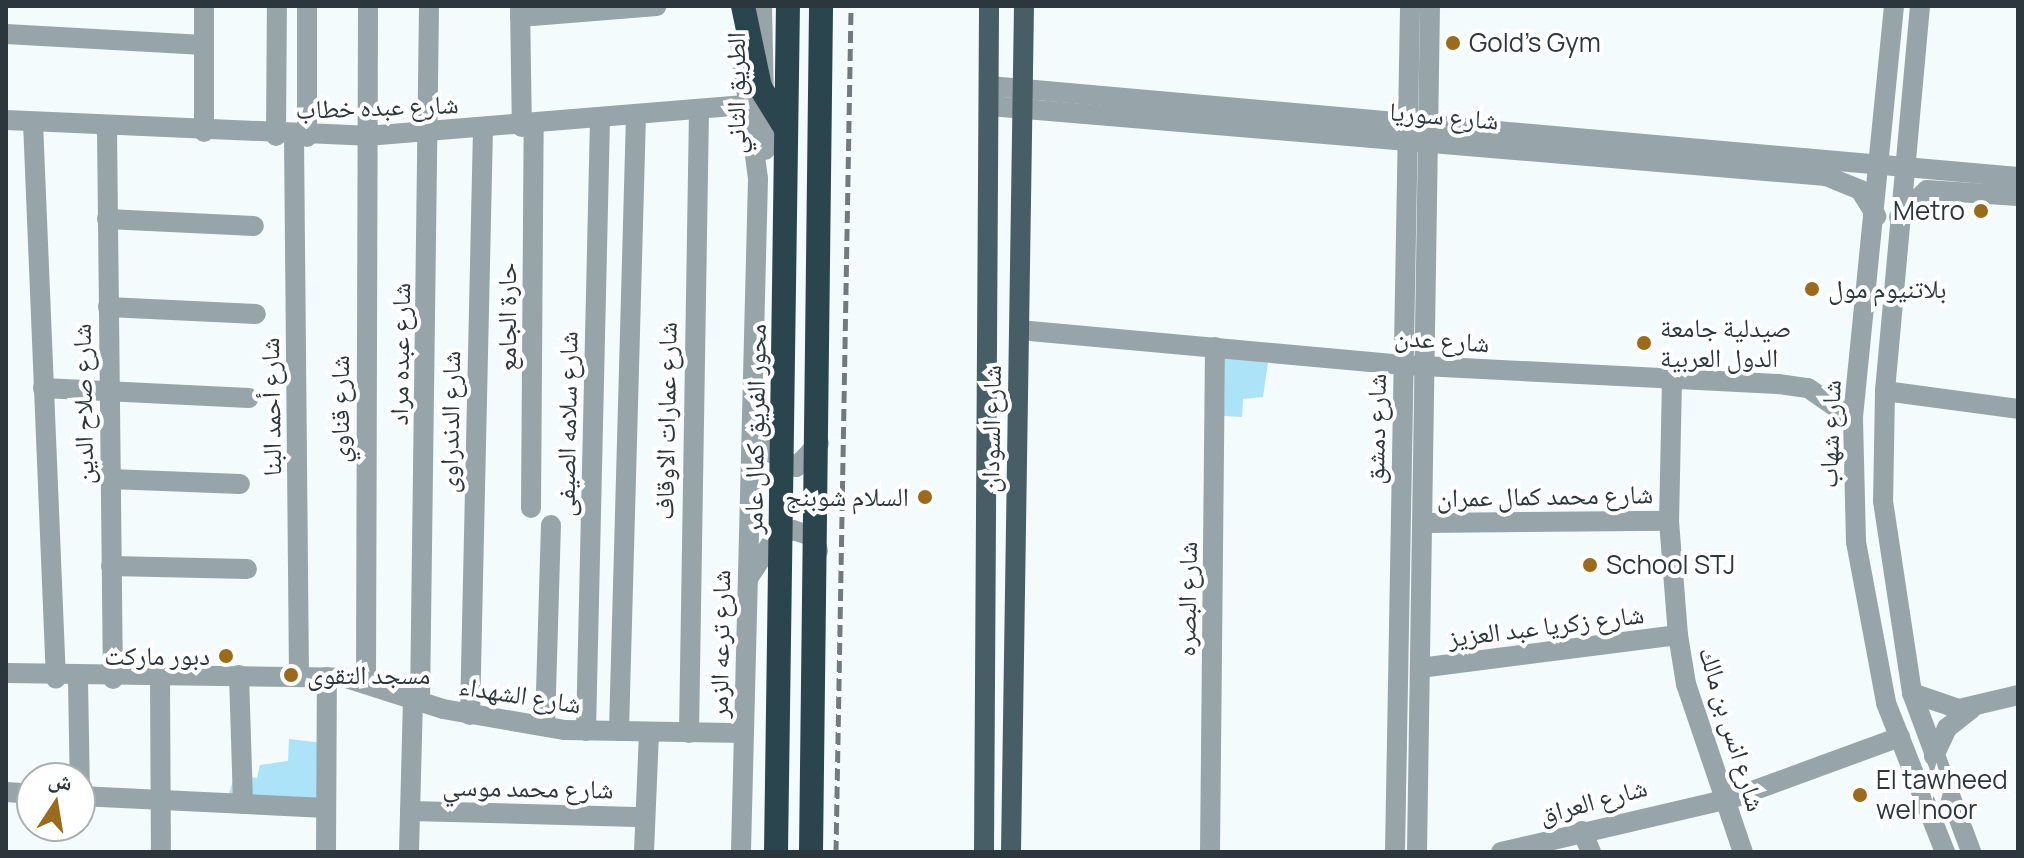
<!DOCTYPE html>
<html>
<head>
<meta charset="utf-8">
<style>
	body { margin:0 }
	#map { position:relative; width:2024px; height:858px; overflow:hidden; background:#f4fbfd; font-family:Manrope,"Noto Naskh Arabic",sans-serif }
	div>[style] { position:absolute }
	.green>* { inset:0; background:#ace3f8 }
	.minor>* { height:20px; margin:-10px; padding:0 10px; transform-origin:10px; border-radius:10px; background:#97a4a9 }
	.major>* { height:20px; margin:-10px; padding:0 10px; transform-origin:10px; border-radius:10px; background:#475e66 }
	.rail>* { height:5px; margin-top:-2.5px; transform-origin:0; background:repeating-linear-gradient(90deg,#717b7f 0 12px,transparent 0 18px) }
	.highway-bridge>* { height:24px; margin:-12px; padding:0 12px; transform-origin:12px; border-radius:12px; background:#2b454f }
	.dots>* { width:22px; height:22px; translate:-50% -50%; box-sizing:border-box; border:4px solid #fff; border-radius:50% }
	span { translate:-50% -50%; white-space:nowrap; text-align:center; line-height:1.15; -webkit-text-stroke:8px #fff; paint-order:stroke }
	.poi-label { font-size:26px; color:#2b373c }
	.left { translate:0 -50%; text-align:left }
	.right { translate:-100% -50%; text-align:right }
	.street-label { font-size:26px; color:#2b373c }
	.frame { position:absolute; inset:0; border:8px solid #2b373c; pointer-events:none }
	.north { position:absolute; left:16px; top:762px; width:80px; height:80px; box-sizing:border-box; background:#fff; border:2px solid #aaafb1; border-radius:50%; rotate:12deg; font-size:22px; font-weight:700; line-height:32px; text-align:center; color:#2b373c }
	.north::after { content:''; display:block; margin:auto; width:28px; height:36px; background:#9b6a1d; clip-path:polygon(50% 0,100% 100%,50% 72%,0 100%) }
</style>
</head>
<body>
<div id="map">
	<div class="green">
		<i style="clip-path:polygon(1225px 353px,1269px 356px,1263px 397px,1243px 399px,1242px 417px,1224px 416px)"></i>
		<i style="clip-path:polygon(289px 739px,323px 743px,321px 799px,226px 802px,235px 775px,257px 778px,260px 765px,288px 761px)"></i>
	</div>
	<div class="minor">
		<i style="left:520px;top:6px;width:121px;rotate:89.1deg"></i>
		<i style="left:762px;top:6px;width:144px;rotate:88.8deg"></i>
		<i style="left:1894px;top:6px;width:415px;rotate:95.7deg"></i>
		<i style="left:1853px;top:419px;width:123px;rotate:88.6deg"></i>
		<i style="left:1856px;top:542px;width:164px;rotate:79.4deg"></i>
		<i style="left:1886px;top:703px;width:160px;rotate:68.4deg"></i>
		<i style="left:1920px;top:6px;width:387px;rotate:95.2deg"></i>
		<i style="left:1885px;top:391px;width:110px;rotate:91deg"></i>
		<i style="left:1883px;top:501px;width:194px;rotate:81.4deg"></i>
		<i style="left:1912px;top:693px;width:170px;rotate:69.6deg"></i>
		<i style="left:520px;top:17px;width:137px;rotate:-4.6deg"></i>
		<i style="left:6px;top:34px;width:198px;rotate:3.2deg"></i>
		<i style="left:740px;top:42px;width:138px;rotate:82.5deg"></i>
		<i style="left:758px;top:179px;width:673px;rotate:91.45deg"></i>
		<i style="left:990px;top:86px;width:1032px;rotate:5.06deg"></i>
		<i style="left:990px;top:106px;width:839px;rotate:4.79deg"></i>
		<i style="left:1826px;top:176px;width:37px;rotate:22deg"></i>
		<i style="left:1860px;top:190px;width:31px;rotate:58deg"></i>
		<i style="left:6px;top:120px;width:361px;rotate:2.5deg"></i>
		<i style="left:367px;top:136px;width:382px;rotate:-4.7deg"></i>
		<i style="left:33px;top:122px;width:557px;rotate:87.64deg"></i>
		<i style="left:107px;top:128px;width:551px;rotate:89.38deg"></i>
		<i style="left:204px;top:132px;width:126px;rotate:-90deg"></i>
		<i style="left:276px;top:136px;width:130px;rotate:-89.6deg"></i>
		<i style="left:294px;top:137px;width:539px;rotate:89.47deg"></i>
		<i style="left:307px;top:137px;width:131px;rotate:-90deg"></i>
		<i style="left:1899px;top:217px;width:39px;rotate:-44deg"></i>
		<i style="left:1927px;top:190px;width:91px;rotate:3.8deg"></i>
		<i style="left:107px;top:219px;width:147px;rotate:2.7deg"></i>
		<i style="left:108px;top:307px;width:148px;rotate:2.7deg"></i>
		<i style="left:1019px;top:330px;width:386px;rotate:5.2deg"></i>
		<i style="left:1403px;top:365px;width:375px;rotate:2.9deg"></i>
		<i style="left:1778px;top:384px;width:30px;rotate:8deg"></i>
		<i style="left:1808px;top:388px;width:55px;rotate:34.6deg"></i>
		<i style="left:1672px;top:380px;width:141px;rotate:91.2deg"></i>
		<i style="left:1669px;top:521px;width:114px;rotate:85.5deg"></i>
		<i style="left:1678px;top:635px;width:50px;rotate:80.7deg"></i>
		<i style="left:1686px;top:684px;width:177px;rotate:71.3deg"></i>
		<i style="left:43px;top:388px;width:206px;rotate:2.8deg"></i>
		<i style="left:1885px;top:391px;width:134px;rotate:7.7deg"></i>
		<i style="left:752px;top:426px;width:26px;rotate:61deg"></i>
		<i style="left:765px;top:449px;width:36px;rotate:30deg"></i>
		<i style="left:796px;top:467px;width:33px;rotate:-46deg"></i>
		<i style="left:110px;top:479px;width:130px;rotate:2.2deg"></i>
		<i style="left:531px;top:508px;width:383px;rotate:-89.6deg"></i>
		<i style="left:1422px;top:523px;width:247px;rotate:-0.5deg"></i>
		<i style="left:111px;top:566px;width:136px;rotate:1.3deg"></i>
		<i style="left:749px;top:577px;width:49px;rotate:-56.6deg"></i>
		<i style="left:776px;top:536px;width:18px;rotate:-19deg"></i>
		<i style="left:793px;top:530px;width:20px;rotate:18deg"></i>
		<i style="left:812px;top:536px;width:16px;rotate:68deg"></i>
		<i style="left:1420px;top:668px;width:260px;rotate:-7.3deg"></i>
		<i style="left:6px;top:673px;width:340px;rotate:0.8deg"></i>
		<i style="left:346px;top:678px;width:102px;rotate:17.7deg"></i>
		<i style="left:443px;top:709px;width:124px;rotate:9.8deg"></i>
		<i style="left:565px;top:730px;width:179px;rotate:1deg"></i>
		<i style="left:239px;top:675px;width:129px;rotate:88.2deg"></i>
		<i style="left:160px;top:677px;width:175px;rotate:89.7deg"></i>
		<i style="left:78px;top:680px;width:116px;rotate:89deg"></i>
		<i style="left:366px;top:682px;width:676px;rotate:-89.83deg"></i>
		<i style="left:1912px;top:693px;width:50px;rotate:18.8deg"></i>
		<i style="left:1959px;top:709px;width:61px;rotate:-13.3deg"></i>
		<i style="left:420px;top:703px;width:697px;rotate:-89.26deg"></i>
		<i style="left:470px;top:715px;width:585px;rotate:-88.73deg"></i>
		<i style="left:545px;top:726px;width:201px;rotate:-88.3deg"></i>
		<i style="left:586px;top:731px;width:612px;rotate:-88.69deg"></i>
		<i style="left:619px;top:731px;width:616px;rotate:-88.42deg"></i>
		<i style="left:689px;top:733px;width:624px;rotate:-89.08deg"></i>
		<i style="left:1934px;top:756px;width:31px;rotate:-65deg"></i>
		<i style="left:1947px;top:728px;width:31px;rotate:-38deg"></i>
		<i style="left:6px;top:792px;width:26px;rotate:4deg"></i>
		<i style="left:80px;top:796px;width:246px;rotate:2.8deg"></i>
		<i style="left:410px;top:811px;width:235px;rotate:1.5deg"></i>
		<i style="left:1582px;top:831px;width:23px;rotate:67deg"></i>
		<i style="left:326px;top:852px;width:175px;rotate:-89.7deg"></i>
		<i style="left:409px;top:852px;width:152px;rotate:-88.5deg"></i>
		<i style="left:644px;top:852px;width:120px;rotate:-87.6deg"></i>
		<i style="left:1210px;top:852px;width:505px;rotate:-89.43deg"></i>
		<i style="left:1395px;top:852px;width:846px;rotate:-88.98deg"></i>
		<i style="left:1417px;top:852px;width:846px;rotate:-89.12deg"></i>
		<i style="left:1501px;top:852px;width:238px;rotate:-13.1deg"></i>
		<i style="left:1733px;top:798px;width:178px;rotate:-20.1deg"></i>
	</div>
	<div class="major">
		<i style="left:984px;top:852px;width:846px;rotate:-89.66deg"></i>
		<i style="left:1011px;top:852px;width:846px;rotate:-89.12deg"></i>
	</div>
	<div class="rail">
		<i style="left:836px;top:852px;width:846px;rotate:-88.98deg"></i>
	</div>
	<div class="highway-bridge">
		<i style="left:743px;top:6px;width:83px;rotate:78.1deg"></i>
		<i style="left:760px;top:87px;width:49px;rotate:58.2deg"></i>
		<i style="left:776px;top:852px;width:846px;rotate:-89.19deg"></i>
		<i style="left:811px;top:852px;width:846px;rotate:-89.32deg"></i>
	</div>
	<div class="dots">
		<i style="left:1453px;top:43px;background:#9b6a1d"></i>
		<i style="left:1981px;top:211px;background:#9b6a1d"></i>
		<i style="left:1812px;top:289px;background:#9b6a1d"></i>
		<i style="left:1644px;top:343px;background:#9b6a1d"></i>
		<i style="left:925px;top:497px;background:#9b6a1d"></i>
		<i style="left:1590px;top:565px;background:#9b6a1d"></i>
		<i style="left:226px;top:656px;background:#9b6a1d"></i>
		<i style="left:291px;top:675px;background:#9b6a1d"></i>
		<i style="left:1860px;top:795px;background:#9b6a1d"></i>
	</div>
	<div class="poi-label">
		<span class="left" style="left:1469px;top:43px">Gold's Gym</span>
		<span class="right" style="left:1965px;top:211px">Metro</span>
		<span class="left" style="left:1828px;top:289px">بلاتنيوم مول</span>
		<span class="left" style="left:1660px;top:343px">صيدلية جامعة<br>الدول العربية</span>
		<span class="right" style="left:909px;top:497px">السلام شوبنج</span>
		<span class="left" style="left:1606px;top:565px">School STJ</span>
		<span class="right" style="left:210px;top:656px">دبور ماركت</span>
		<span class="left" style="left:307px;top:675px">مسجد التقوى</span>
		<span class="left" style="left:1876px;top:795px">El tawheed<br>wel noor</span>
	</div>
	<div class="street-label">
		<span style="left:736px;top:93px;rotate:-90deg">الطريق الثاني</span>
		<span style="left:377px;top:107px;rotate:-2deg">شارع عبده خطاب</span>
		<span style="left:1444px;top:116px;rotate:5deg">شارع سوريا</span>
		<span style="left:507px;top:317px;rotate:-90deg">حارة الجامع</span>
		<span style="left:1442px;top:340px;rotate:4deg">شارع عدن</span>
		<span style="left:400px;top:354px;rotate:-89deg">شارع عبده مراد</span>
		<span style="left:83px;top:404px;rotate:-91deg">شارع صلاح الدين</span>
		<span style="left:271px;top:407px;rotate:-91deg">شارع أحمد البنا</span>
		<span style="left:340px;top:409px;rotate:-90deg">شارع قناوي</span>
		<span style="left:666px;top:421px;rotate:-89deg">شارع عمارات الاوقاف</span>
		<span style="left:450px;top:422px;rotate:-89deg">شارع الدندراوى</span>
		<span style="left:567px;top:424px;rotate:-89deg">شارع سلامه الصيفى</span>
		<span style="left:755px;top:429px;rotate:-89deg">محور الفريق كمال عامر</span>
		<span style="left:991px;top:429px;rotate:-89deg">شارع السودان</span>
		<span style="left:1376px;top:429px;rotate:-89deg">شارع دمشق</span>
		<span style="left:1830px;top:434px;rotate:-88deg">شارع شهاب</span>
		<span style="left:1545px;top:496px;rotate:-1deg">شارع محمد كمال عمران</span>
		<span style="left:1187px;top:599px;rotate:-89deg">شارع البصره</span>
		<span style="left:1546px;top:626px;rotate:-7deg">شارع زكريا عبد العزيز</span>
		<span style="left:720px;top:644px;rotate:-89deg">شارع ترعه الزمر</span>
		<span style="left:520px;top:695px;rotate:9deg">شارع الشهداء</span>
		<span style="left:1732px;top:729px;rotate:73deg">شارع انس بن مالك</span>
		<span style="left:528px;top:788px;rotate:1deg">شارع محمد موسي</span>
		<span style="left:1593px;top:801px;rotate:-15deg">شارع العراق</span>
	</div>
	<div class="frame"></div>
	<div class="north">ش</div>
</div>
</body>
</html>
